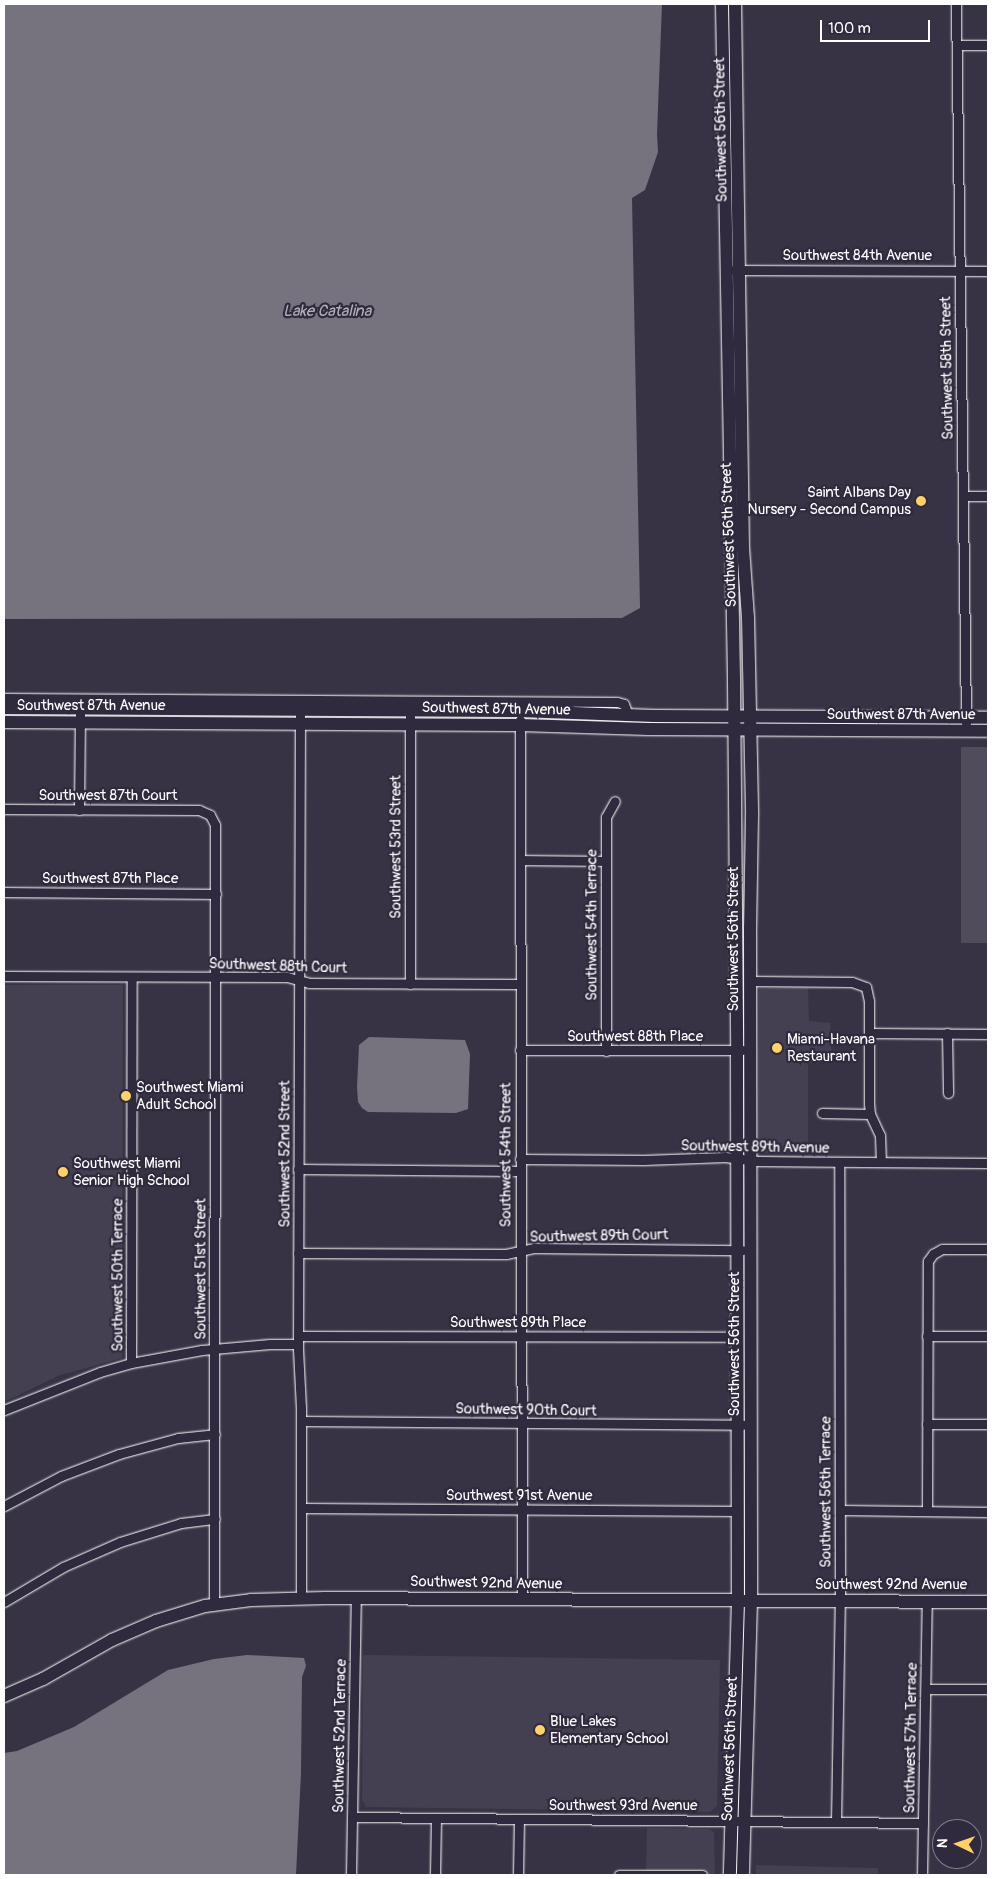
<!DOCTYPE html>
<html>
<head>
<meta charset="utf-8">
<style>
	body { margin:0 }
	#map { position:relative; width:992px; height:1879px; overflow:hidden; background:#373345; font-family:Pangolin,sans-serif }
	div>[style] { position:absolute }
	.built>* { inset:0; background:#444051 }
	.green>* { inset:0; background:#514c5c; transform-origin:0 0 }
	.water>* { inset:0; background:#76737f }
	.roads { filter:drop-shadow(0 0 1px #fff) drop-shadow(0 0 1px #fff) }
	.street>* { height:9px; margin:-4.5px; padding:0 4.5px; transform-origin:4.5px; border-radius:4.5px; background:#2f2a3d }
	.secondary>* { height:12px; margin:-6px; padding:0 6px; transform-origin:6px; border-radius:6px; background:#2f2a3d }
	.dots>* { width:14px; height:14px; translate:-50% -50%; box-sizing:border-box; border:2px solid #2f2a3d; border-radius:50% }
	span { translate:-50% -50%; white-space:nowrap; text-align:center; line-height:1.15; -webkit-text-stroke:4.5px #2f2a3d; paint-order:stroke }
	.street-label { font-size:15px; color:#fff }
	.poi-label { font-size:15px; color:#fff }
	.right { translate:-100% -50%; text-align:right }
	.left { translate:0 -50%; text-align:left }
	.water-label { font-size:16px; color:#b4b2b9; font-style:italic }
	.frame { position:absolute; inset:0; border:5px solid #fff; pointer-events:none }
	.north { position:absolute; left:932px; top:1819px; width:50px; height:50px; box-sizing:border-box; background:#2f2a3d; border:1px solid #827f8b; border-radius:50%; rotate:273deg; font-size:14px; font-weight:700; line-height:20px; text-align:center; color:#fff }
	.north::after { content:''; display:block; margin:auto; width:18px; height:22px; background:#ffd166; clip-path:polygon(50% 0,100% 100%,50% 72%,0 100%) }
	.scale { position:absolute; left:820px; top:20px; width:110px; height:22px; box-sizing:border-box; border:2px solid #fff; border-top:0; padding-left:6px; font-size:15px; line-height:18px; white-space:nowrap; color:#fff; -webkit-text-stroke:4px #2f2a3d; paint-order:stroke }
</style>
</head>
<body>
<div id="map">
	<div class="built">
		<i style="clip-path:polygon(4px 985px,123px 985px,122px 1358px,60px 1375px,4px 1402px)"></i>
		<i style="clip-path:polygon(759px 988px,808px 988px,809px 1021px,830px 1023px,832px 1063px,808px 1063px,808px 1152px,765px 1153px,759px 1147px)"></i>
		<i style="clip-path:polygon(363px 1655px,720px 1660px,717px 1806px,710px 1812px,366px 1807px,362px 1800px)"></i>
		<i style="clip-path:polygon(647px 1828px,709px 1829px,714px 1832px,715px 1875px,646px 1875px)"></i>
		<i style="clip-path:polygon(756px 1865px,878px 1868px,878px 1875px,756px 1875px)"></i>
	</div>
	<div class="green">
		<i style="left:961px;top:747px;width:27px;height:196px"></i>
	</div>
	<div class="water">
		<i style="clip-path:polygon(4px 4px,662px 4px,657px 134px,658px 152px,645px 190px,632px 198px,640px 608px,622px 618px,4px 619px)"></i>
		<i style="clip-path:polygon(369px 1037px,465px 1040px,470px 1054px,468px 1109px,456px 1113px,368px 1112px,362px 1108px,358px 1102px,357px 1087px,359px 1045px)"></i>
		<i style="clip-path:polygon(247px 1655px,304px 1658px,306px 1666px,302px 1677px,301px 1773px,296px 1875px,4px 1875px,4px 1753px,17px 1751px,74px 1727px,168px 1670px,214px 1659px)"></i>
	</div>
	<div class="roads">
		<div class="street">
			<i style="left:956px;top:4px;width:719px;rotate:89.2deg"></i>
			<i style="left:957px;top:45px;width:31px"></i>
			<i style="left:734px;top:270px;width:254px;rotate:0.2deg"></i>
			<i style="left:963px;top:496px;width:25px"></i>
			<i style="left:4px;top:698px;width:613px;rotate:0.37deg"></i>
			<i style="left:617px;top:702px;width:7px;rotate:16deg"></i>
			<i style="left:624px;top:704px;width:12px;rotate:70deg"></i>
			<i style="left:300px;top:710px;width:639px;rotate:90.18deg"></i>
			<i style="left:298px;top:1349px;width:59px;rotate:87.1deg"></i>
			<i style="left:301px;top:1408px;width:190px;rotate:90deg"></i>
			<i style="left:520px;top:720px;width:879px;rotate:89.87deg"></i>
			<i style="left:4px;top:809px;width:195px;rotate:0.3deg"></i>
			<i style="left:199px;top:810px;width:12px;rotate:24deg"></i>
			<i style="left:210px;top:815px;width:11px;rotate:63deg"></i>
			<i style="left:215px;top:825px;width:780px;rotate:90.07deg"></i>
			<i style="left:79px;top:810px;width:101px;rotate:-89.4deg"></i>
			<i style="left:520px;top:860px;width:86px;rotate:0.7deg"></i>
			<i style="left:4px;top:892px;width:212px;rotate:0.5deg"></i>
			<i style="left:4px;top:976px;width:283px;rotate:0.2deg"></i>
			<i style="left:287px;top:977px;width:23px;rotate:15deg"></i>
			<i style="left:309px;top:983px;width:211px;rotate:0.3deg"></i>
			<i style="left:750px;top:981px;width:102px;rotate:0.6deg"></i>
			<i style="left:852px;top:982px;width:15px;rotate:20deg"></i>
			<i style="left:866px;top:987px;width:14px;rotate:78deg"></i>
			<i style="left:869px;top:1001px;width:102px;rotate:90deg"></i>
			<i style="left:869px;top:1103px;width:11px;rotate:85deg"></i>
			<i style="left:870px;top:1114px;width:23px;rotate:65deg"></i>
			<i style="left:880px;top:1135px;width:27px;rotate:88deg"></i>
			<i style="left:410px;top:984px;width:273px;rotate:-90deg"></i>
			<i style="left:869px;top:1033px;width:119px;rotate:0.5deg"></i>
			<i style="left:947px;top:1033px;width:60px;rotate:89deg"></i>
			<i style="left:520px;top:1050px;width:222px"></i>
			<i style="left:606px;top:1051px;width:234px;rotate:-90deg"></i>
			<i style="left:606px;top:817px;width:18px;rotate:-61deg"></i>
			<i style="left:822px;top:1113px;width:48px;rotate:1.2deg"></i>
			<i style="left:520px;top:1159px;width:124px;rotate:0.5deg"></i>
			<i style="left:644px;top:1160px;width:81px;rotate:-2.1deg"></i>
			<i style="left:725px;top:1157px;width:33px;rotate:7deg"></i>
			<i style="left:758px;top:1161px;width:230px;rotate:0.5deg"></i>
			<i style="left:298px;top:1169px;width:222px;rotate:0.5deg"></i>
			<i style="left:298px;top:1253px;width:208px;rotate:0.3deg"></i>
			<i style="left:506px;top:1254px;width:29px;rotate:-12deg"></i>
			<i style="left:534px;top:1248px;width:208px;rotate:0.6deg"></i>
			<i style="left:298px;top:1336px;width:439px;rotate:0.1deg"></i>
			<i style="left:927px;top:1336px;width:61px"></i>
			<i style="left:131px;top:1363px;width:386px;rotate:-89.9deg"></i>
			<i style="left:4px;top:1410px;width:103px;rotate:-21.6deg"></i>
			<i style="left:100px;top:1372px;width:32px;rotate:-16deg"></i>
			<i style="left:131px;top:1363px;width:72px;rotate:-10.4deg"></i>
			<i style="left:202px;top:1350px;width:68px;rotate:-5deg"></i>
			<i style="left:270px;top:1344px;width:28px"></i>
			<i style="left:301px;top:1421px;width:442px;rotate:0.5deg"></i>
			<i style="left:927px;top:1424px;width:61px"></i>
			<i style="left:4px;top:1506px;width:64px;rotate:-27.8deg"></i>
			<i style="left:61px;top:1476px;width:62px;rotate:-20.8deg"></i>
			<i style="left:119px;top:1454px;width:61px;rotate:-15.2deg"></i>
			<i style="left:178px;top:1438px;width:37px;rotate:-6deg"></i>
			<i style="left:301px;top:1508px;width:437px;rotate:0.4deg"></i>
			<i style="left:840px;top:1510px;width:148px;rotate:0.8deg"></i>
			<i style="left:927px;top:1511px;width:250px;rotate:-89.8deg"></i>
			<i style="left:928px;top:1261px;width:9px;rotate:-54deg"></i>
			<i style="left:933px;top:1254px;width:10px;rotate:-29deg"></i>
			<i style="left:942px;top:1249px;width:46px"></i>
			<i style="left:4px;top:1602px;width:69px;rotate:-30.7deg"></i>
			<i style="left:63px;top:1567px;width:62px;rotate:-23.7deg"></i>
			<i style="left:120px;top:1542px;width:64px;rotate:-17.3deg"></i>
			<i style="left:181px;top:1523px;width:34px;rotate:-7deg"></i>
			<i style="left:926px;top:1689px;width:62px"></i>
			<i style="left:352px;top:1817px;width:571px;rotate:0.6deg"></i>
			<i style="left:836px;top:1822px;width:235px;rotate:-89deg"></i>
			<i style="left:840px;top:1587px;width:425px;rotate:-90.1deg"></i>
			<i style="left:351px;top:1875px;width:277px;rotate:-89deg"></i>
			<i style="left:435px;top:1875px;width:57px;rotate:-89deg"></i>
			<i style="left:518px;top:1875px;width:56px;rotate:-89deg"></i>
			<i style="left:619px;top:1875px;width:83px"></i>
			<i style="left:922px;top:1875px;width:273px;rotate:-89deg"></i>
		</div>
		<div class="secondary">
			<i style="left:722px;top:4px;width:677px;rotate:88.98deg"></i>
			<i style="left:734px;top:681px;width:369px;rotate:89.5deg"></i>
			<i style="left:737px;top:1050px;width:551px;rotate:89.9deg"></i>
			<i style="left:738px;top:1601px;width:274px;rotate:91.7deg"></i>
			<i style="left:735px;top:4px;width:544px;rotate:89.16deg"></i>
			<i style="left:743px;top:548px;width:69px;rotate:85.9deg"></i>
			<i style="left:748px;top:617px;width:199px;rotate:88.8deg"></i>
			<i style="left:752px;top:816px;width:112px;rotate:91deg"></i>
			<i style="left:750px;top:928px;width:673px;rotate:89.91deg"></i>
			<i style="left:751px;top:1601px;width:274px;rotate:91.7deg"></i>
			<i style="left:4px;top:708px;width:516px;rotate:0.33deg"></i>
			<i style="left:520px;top:711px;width:134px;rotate:2.1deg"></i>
			<i style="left:654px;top:716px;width:334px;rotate:0.3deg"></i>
			<i style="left:4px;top:722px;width:516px;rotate:0.33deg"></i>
			<i style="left:520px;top:725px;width:128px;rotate:1.8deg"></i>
			<i style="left:648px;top:729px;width:340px;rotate:0.3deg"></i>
			<i style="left:4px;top:1696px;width:43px;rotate:-23.6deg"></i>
			<i style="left:43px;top:1679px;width:79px;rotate:-29.5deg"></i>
			<i style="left:112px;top:1640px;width:48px;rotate:-23.4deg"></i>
			<i style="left:156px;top:1621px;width:51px;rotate:-17deg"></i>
			<i style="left:205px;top:1606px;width:46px;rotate:-7.4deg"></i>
			<i style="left:251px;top:1600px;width:74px;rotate:-1.5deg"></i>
			<i style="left:325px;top:1598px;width:663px;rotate:0.35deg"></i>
		</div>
	</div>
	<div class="dots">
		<i style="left:921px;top:501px;background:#ffd166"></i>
		<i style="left:777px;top:1048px;background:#ffd166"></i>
		<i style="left:126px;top:1096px;background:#ffd166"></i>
		<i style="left:63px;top:1172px;background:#ffd166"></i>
		<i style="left:540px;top:1730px;background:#ffd166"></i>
	</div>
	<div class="street-label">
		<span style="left:721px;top:130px;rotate:-91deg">Southwest 56th Street</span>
		<span style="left:857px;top:256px">Southwest 84th Avenue</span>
		<span style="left:947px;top:368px;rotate:-91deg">Southwest 58th Street</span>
		<span style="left:729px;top:535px;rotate:-92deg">Southwest 56th Street</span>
		<span style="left:91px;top:706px">Southwest 87th Avenue</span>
		<span style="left:496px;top:709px;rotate:1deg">Southwest 87th Avenue</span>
		<span style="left:901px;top:715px">Southwest 87th Avenue</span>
		<span style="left:108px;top:796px">Southwest 87th Court</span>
		<span style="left:396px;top:847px;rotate:-90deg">Southwest 53rd Street</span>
		<span style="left:110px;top:879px">Southwest 87th Place</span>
		<span style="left:592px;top:925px;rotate:-90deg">Southwest 54th Terrace</span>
		<span style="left:734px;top:939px;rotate:-90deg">Southwest 56th Street</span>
		<span style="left:278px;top:966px;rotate:2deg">Southwest 88th Court</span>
		<span style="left:635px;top:1037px">Southwest 88th Place</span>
		<span style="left:755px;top:1147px;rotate:1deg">Southwest 89th Avenue</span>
		<span style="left:285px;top:1154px;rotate:-90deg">Southwest 52nd Street</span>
		<span style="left:506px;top:1155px;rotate:-90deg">Southwest 54th Street</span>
		<span style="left:599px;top:1236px;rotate:-1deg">Southwest 89th Court</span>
		<span style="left:201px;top:1269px;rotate:-90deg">Southwest 51st Street</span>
		<span style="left:118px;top:1275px;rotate:-90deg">Southwest 50th Terrace</span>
		<span style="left:518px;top:1323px">Southwest 89th Place</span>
		<span style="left:735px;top:1344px;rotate:-90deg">Southwest 56th Street</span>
		<span style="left:526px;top:1410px;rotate:1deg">Southwest 90th Court</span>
		<span style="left:826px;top:1492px;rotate:-90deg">Southwest 56th Terrace</span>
		<span style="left:519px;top:1496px">Southwest 91st Avenue</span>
		<span style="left:486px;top:1583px;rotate:1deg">Southwest 92nd Avenue</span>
		<span style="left:891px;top:1585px">Southwest 92nd Avenue</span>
		<span style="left:340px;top:1736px;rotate:-89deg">Southwest 52nd Terrace</span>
		<span style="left:911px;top:1738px;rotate:-89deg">Southwest 57th Terrace</span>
		<span style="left:730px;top:1749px;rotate:-88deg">Southwest 56th Street</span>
		<span style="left:623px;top:1806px">Southwest 93rd Avenue</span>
	</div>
	<div class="poi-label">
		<span class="right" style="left:911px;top:501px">Saint Albans Day<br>Nursery - Second Campus</span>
		<span class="left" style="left:787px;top:1048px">Miami-Havana<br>Restaurant</span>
		<span class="left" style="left:136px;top:1096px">Southwest Miami<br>Adult School</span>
		<span class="left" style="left:73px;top:1172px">Southwest Miami<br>Senior High School</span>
		<span class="left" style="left:550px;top:1730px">Blue Lakes<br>Elementary School</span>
	</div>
	<div class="water-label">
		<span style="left:327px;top:311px">Lake Catalina</span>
	</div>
	<div class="frame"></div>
	<div class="north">N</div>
	<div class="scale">100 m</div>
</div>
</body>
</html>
